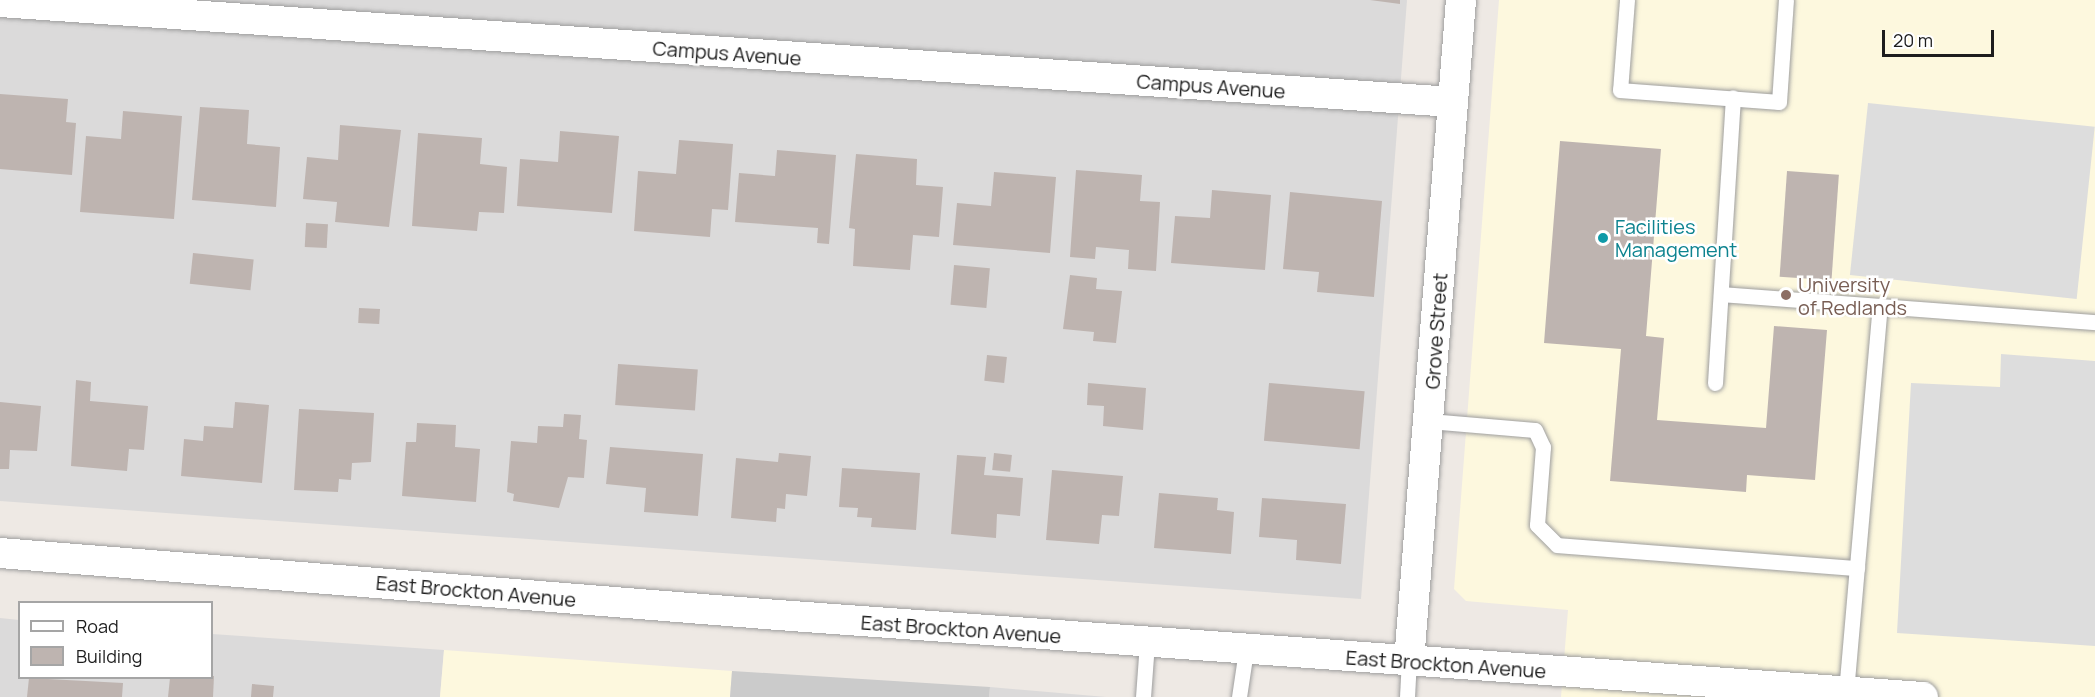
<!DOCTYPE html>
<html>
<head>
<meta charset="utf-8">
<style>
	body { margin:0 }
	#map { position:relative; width:2095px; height:697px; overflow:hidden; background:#eee9e4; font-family:Manrope,sans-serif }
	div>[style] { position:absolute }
	.residential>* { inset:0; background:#dbdada }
	.education>* { inset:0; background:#fdf8de }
	.religious>* { inset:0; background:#cbcbcb }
	.parking>* { inset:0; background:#ddd; transform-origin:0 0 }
	.building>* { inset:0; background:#beb4b0; transform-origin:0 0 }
	.roads { filter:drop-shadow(0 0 2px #9e9e9e) drop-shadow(0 0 2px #9e9e9e) }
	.service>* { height:15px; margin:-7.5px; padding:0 7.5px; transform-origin:7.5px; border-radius:7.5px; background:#fff }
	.minor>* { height:30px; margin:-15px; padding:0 15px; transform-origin:15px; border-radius:15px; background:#fff }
	.dots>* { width:16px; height:16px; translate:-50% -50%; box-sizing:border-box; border:3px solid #fff; border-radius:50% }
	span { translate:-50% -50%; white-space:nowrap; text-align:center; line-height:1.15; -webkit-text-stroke:5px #fff; paint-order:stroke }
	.street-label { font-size:20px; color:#1d1d1d }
	.culture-label { font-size:20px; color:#0d838f }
	.left { translate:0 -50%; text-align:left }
	.education-label { font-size:20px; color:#785e54 }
	.legend { position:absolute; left:18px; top:601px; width:195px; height:78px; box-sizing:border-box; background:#fff; border:2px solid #a5a5a5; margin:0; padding:8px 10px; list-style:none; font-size:18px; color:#1d1d1d }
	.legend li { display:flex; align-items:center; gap:12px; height:30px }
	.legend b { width:30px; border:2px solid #a5a5a5 }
	.scale { position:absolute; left:1882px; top:30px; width:112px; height:27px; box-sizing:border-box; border:3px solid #1d1d1d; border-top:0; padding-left:8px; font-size:18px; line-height:21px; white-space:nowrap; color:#1d1d1d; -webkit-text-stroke:4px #fff; paint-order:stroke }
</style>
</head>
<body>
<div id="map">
	<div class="residential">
		<i style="clip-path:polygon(0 0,1407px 0,1361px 599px,0 501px)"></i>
		<i style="clip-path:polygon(0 618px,19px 620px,20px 678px,212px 678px,212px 634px,444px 650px,440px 697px,0 697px)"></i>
		<i style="clip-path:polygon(990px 687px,1106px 697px,989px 697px)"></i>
	</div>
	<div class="education">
		<i style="clip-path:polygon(1499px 0,2095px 0,2095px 697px,1561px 697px,1568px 610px,1466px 601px,1454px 589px)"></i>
		<i style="clip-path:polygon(444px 650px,732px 671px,730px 697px,440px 697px)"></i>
	</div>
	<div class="religious">
		<i style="clip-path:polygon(732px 671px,990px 687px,989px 697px,730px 697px)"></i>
	</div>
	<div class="parking">
		<i style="left:1868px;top:103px;width:228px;height:173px;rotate:6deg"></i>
		<i style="clip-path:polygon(2001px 354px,2095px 361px,2095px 646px,1897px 633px,1911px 383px,2000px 387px)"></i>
	</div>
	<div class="building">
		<i style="clip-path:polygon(1370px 0,1400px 0,1400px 4px)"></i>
		<i style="clip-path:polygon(0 94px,68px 99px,66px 122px,76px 123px,72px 175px,0 169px)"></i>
		<i style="clip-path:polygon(200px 107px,249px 110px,247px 144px,280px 147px,276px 207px,192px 200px)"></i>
		<i style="clip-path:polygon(123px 111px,182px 116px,174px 219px,80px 212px,86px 136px,121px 139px)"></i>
		<i style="clip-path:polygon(340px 125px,401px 130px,389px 227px,335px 222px,337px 202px,303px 199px,307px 157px,338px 160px)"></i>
		<i style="clip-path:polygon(560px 131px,619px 136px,612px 213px,517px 206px,520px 159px,558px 162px)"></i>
		<i style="clip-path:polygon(418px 133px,482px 138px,480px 164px,507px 167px,504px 213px,479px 212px,477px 231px,412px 226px)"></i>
		<i style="clip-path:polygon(679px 140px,733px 144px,728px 210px,712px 209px,710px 237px,634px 231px,638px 171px,676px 174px)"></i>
		<i style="clip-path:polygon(1560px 141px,1661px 149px,1646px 336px,1664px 338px,1657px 420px,1766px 428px,1774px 326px,1827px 330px,1815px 480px,1747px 475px,1746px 492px,1610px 481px,1621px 349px,1544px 343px)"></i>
		<i style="clip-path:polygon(777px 150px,836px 155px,829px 244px,817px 243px,818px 228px,735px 222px,739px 173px,775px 176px)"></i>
		<i style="clip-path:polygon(856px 154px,917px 159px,916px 185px,943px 187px,939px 237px,913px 235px,910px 270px,853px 266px,855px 229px,849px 228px)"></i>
		<i style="clip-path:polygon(1076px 170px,1142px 175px,1140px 201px,1160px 202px,1156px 271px,1128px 269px,1129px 250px,1096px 247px,1095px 259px,1070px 257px)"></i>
		<i style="left:1787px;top:171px;width:52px;height:106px;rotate:4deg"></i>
		<i style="clip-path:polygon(994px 172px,1056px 177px,1050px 253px,953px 245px,957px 203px,991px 206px)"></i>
		<i style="clip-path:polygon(1212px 190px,1271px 195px,1265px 270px,1171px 263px,1175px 216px,1210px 218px)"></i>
		<i style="clip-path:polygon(1290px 192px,1382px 201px,1374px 297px,1317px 292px,1319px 272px,1283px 269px)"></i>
		<i style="left:306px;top:223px;width:22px;height:24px;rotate:3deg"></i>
		<i style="left:193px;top:253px;width:61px;height:31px;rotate:6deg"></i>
		<i style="left:954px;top:265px;width:36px;height:40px;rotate:5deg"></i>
		<i style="clip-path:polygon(1070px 275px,1097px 278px,1096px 289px,1122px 291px,1116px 343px,1093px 341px,1094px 332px,1063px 329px)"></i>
		<i style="left:359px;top:308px;width:21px;height:15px;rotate:3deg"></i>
		<i style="left:987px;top:355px;width:20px;height:26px;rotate:6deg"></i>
		<i style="left:618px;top:364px;width:80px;height:41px;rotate:4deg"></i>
		<i style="clip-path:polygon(76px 380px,91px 382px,90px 401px,148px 406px,144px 450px,129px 449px,127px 471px,71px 466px)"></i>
		<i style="clip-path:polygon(1088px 383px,1146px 388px,1143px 430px,1103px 426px,1104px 406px,1087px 405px)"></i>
		<i style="left:1269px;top:383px;width:96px;height:58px;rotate:5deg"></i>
		<i style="clip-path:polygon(0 402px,41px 406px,37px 451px,10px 450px,9px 469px,0 469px)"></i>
		<i style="clip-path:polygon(235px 402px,269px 405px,262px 483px,181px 476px,184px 439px,203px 441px,204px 426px,233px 428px)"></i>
		<i style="clip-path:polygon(299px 409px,374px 413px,371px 462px,352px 463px,351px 480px,339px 479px,338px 492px,294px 490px)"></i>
		<i style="clip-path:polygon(564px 414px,581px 415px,579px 439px,587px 440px,584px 478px,568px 477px,559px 508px,513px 501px,514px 494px,507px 492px,511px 441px,537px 443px,538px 426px,563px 427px)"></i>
		<i style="clip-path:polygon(417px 423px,456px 425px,455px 447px,480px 449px,476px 502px,402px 496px,406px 442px,416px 442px)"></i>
		<i style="clip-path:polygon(610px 447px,703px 454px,698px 516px,644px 512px,646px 488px,606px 484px)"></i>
		<i style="clip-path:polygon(779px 453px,811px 456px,807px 496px,786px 494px,785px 509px,777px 508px,776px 522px,731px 518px,736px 458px,778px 462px)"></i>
		<i style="left:994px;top:453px;width:18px;height:17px;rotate:6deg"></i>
		<i style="clip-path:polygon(957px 455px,986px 457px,984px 475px,1023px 478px,1020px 516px,997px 514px,996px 538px,951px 534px)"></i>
		<i style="clip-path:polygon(842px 468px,920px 473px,916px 530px,871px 527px,872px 518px,857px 517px,858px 508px,839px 507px)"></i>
		<i style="clip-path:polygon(1052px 470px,1123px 476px,1119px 516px,1102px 515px,1099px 544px,1046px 540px)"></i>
		<i style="clip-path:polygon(1159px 493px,1218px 498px,1217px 510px,1234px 512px,1231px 554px,1154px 548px)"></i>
		<i style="clip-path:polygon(1262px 498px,1346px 504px,1341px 564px,1296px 560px,1297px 540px,1259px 537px)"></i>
		<i style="clip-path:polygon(214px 676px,213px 697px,168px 697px,170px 678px)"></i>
		<i style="clip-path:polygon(29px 678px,123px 683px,122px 697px,27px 697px)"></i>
		<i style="clip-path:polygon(252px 684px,274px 686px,273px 697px,251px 697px)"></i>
	</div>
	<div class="roads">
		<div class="service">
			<i style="left:1627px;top:0;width:90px;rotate:94.4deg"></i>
			<i style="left:1620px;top:90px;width:159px;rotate:4.3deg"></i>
			<i style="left:1779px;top:102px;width:102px;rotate:-86.1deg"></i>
			<i style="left:1721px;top:294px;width:159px;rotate:4.3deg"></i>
			<i style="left:1715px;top:383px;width:286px;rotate:-86.4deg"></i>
			<i style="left:1429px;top:421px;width:106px;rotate:4.9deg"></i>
			<i style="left:1535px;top:430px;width:19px;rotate:65deg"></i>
			<i style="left:1543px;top:447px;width:78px;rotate:94.4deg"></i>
			<i style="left:1537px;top:525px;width:28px;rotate:45deg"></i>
			<i style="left:1557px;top:545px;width:301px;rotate:4.4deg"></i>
			<i style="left:1846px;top:692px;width:387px;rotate:-85deg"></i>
			<i style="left:1880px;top:306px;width:216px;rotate:4.3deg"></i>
			<i style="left:1143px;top:697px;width:55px;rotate:-85.8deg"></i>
			<i style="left:1239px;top:697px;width:48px;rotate:-81.5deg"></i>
			<i style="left:1407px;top:697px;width:35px;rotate:-87deg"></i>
		</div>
		<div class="minor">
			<i style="left:0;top:2px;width:1456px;rotate:3.94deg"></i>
			<i style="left:0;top:553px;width:766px;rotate:4.56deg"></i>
			<i style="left:764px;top:614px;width:1162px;rotate:4.1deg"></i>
			<i style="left:1409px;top:662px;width:664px;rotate:-85.51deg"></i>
		</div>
	</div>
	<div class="dots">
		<i style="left:1603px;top:238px;background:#0f9aa8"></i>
		<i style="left:1786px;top:295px;background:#8d6e63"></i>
	</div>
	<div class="street-label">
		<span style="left:727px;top:53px;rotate:4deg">Campus Avenue</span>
		<span style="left:1211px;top:86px;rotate:4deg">Campus Avenue</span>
		<span style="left:1436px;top:331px;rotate:-86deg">Grove Street</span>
		<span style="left:476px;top:591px;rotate:5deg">East Brockton Avenue</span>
		<span style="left:961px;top:629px;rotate:4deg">East Brockton Avenue</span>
		<span style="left:1446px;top:664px;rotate:4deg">East Brockton Avenue</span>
	</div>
	<div class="culture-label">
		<span class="left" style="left:1615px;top:238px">Facilities<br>Management</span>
	</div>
	<div class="education-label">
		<span class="left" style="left:1798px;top:296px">University<br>of Redlands</span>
	</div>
	<ul class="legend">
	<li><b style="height:8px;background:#fff"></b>Road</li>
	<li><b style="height:16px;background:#beb4b0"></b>Building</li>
	</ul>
	<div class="scale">20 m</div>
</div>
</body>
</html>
